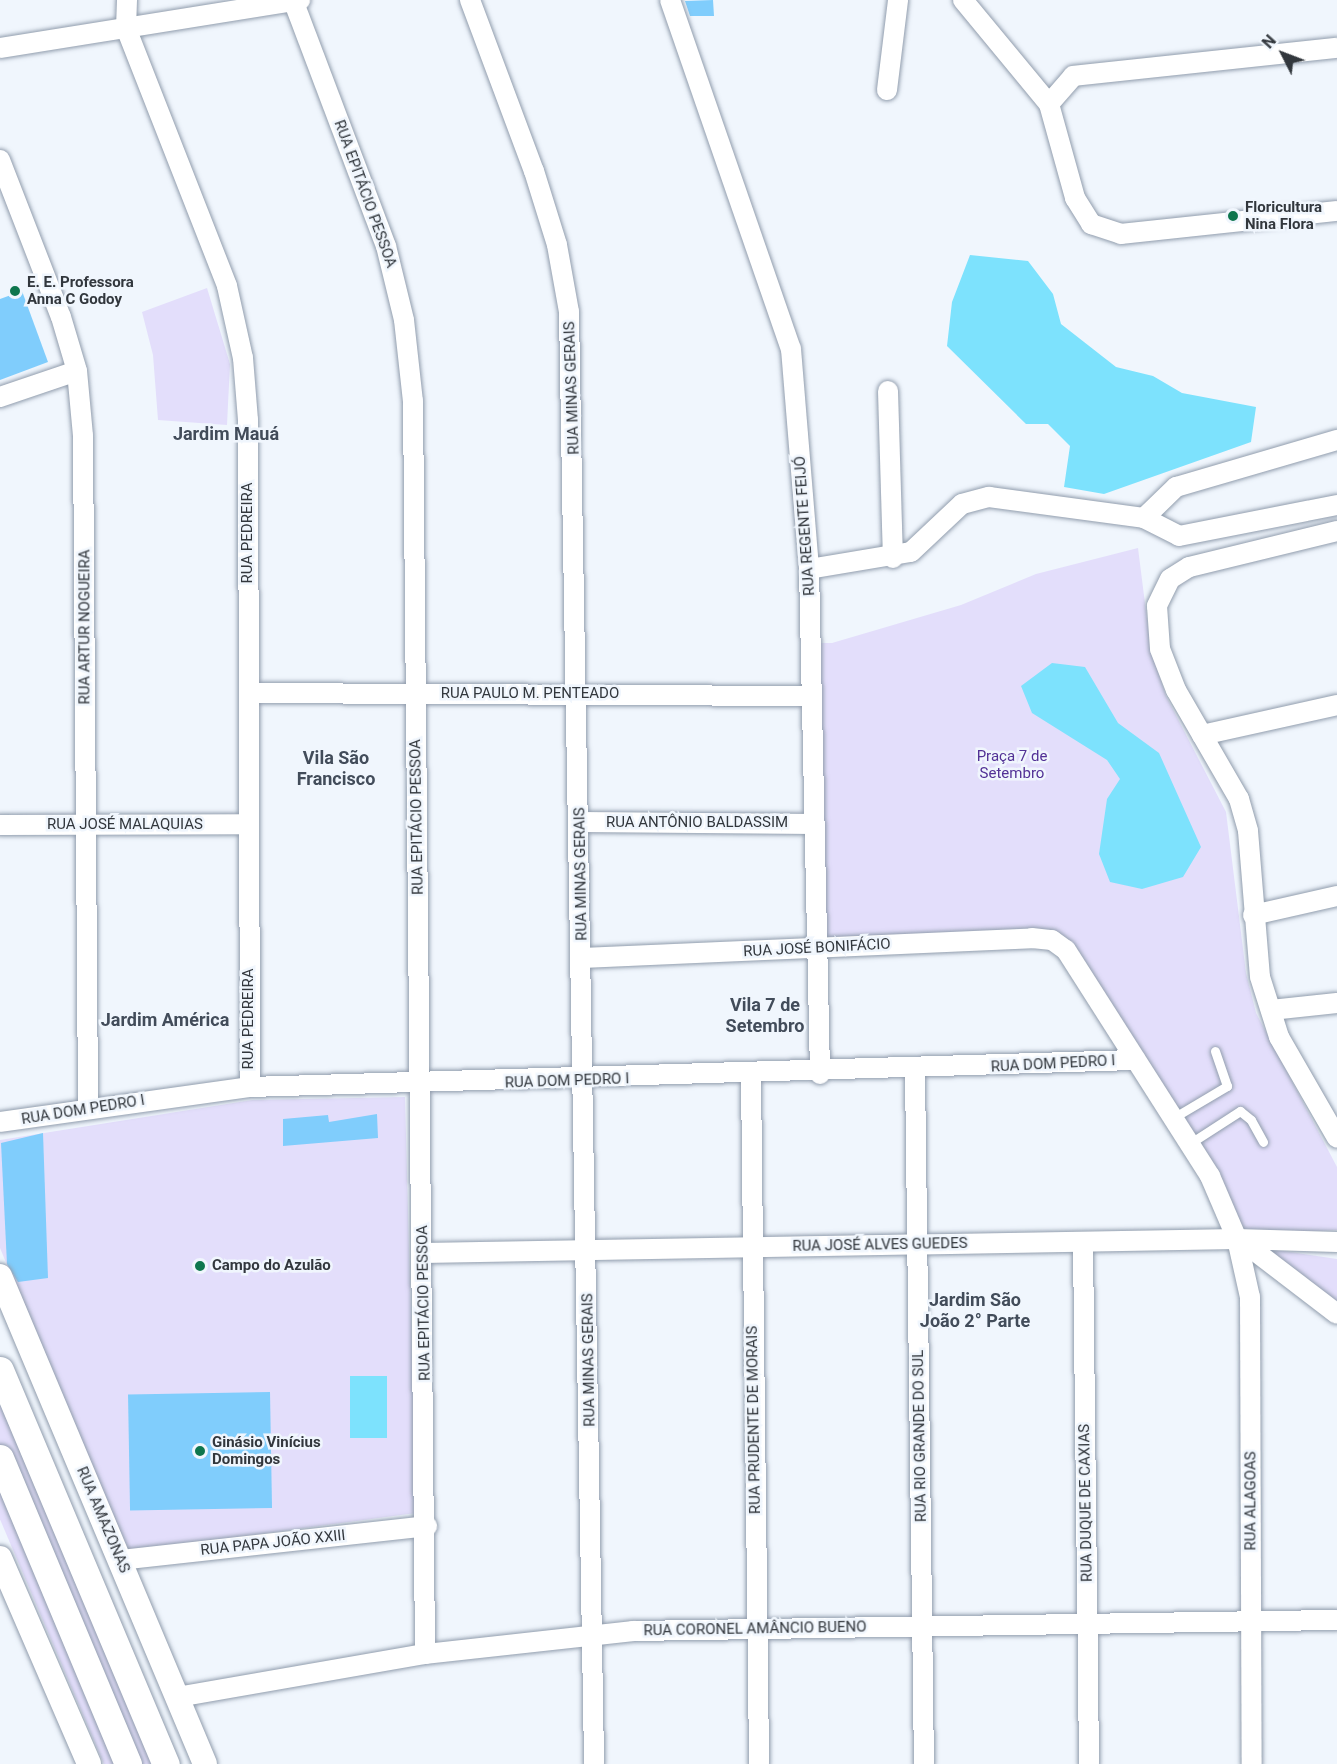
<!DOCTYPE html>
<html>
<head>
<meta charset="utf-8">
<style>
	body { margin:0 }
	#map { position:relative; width:1337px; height:1764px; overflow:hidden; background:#f0f6fd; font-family:Roboto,sans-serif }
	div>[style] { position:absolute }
	.green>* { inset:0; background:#e3defb; transform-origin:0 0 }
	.water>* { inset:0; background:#7de2fd; transform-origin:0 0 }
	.building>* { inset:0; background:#80cdfc; transform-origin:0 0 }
	.roads { filter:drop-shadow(0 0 2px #919dad) drop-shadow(0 0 2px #919dad) }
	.service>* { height:9px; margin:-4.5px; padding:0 4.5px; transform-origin:4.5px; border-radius:4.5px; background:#fff }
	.minor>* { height:20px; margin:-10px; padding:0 10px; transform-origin:10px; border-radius:10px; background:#fff }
	.tertiary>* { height:24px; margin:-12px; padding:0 12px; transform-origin:12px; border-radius:12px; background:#fff }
	.secondary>* { height:27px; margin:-13.5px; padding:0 13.5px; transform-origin:13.5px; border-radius:13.5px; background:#fff }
	.dots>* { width:16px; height:16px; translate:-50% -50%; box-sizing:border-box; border:3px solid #f0f6fd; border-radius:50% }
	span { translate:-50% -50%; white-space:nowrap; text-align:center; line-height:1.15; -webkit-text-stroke:5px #f0f6fd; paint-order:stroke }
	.street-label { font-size:15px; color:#32373d }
	.poi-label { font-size:15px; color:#32373d; font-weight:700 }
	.left { translate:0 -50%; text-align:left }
	.park-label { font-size:15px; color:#523196 }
	.quarter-label { font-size:18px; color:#424c5a; font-weight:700 }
	.north { position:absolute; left:1253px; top:24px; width:60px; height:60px; -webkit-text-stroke:4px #f0f6fd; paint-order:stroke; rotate:312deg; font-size:16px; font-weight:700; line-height:24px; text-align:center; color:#32373d }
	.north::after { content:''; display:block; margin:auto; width:21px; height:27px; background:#32373d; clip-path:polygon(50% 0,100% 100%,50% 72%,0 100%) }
</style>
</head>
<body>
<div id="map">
	<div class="green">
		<i style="clip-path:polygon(207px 288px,230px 364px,227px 425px,158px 420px,153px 355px,142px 312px)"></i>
		<i style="clip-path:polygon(1138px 548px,1151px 651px,1166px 696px,1226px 812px,1246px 973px,1256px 1013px,1337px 1167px,1337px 1230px,1240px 1235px,1053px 938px,820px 939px,813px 643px,832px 643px,961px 605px,1036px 574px)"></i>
		<i style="clip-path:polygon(405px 1097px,416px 1513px,126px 1552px,0 1248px,0 1140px,252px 1100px)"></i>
		<i style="clip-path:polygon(1270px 1249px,1337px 1259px,1337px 1301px,1281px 1271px)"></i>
		<i style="left:0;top:1399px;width:396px;height:47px;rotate:67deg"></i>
	</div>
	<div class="water">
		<i style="clip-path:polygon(970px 255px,1028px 261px,1053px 294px,1061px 324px,1116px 367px,1153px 376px,1182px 393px,1256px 407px,1251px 442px,1104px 494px,1064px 487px,1070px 446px,1048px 424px,1026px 424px,947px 346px,952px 302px)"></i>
		<i style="clip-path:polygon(1052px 663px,1085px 667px,1118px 723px,1159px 753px,1201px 847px,1183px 877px,1142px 889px,1110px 882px,1099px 854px,1107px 799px,1120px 779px,1107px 760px,1032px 713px,1021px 686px)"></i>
		<i style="left:387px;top:1376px;width:62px;height:37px;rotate:90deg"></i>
	</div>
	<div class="building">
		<i style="clip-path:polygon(713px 0,714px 16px,690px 16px,685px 1px)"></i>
		<i style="clip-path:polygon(22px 291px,48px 362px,0 380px,0 299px)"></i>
		<i style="clip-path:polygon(377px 1114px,378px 1138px,283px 1146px,283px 1119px,328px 1115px,329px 1122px)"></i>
		<i style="clip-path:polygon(43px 1133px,48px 1278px,18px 1282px,7px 1264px,1px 1143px)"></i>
		<i style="left:270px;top:1392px;width:116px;height:142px;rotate:89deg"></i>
	</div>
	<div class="roads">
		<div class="service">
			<i style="left:1173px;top:1118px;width:63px;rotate:-30.7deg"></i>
			<i style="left:1227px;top:1086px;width:37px;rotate:-109deg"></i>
			<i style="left:1189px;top:1144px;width:61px;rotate:-32.9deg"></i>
			<i style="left:1240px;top:1111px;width:14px;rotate:39deg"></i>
			<i style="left:1251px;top:1120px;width:25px;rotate:61deg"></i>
		</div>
		<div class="minor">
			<i style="left:127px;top:0;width:28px;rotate:92deg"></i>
			<i style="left:126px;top:28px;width:277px;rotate:68.6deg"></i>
			<i style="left:227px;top:286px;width:74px;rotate:77.5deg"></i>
			<i style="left:243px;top:358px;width:62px;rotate:85.4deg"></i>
			<i style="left:248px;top:420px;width:667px;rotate:89.83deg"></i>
			<i style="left:293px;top:0;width:263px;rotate:69.3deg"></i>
			<i style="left:386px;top:246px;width:76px;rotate:76.3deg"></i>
			<i style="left:404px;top:320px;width:81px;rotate:83.7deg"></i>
			<i style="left:413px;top:401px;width:1253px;rotate:89.45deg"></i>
			<i style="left:470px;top:0;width:183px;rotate:69.5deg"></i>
			<i style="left:534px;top:171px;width:77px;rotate:72.7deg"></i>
			<i style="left:557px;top:245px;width:68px;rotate:79.8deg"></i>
			<i style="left:569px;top:312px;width:1452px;rotate:89.01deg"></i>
			<i style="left:670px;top:0;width:369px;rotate:70.9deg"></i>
			<i style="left:791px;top:349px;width:221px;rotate:85.3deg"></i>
			<i style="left:809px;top:569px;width:505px;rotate:88.75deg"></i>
			<i style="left:963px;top:0;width:135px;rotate:50.4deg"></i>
			<i style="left:1049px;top:104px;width:98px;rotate:74.5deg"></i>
			<i style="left:1075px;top:198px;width:31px;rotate:58deg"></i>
			<i style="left:1091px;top:224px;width:32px;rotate:18deg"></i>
			<i style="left:1121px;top:234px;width:217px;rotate:-6.1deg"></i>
			<i style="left:0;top:48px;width:304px;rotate:-9.1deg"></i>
			<i style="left:887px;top:90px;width:91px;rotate:-83deg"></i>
			<i style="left:1049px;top:104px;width:37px;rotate:-49deg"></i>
			<i style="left:1073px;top:76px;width:265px;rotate:-6.1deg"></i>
			<i style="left:0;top:160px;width:168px;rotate:68.8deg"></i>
			<i style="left:61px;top:317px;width:56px;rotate:73.5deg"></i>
			<i style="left:77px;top:371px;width:65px;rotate:84.7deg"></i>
			<i style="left:83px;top:436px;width:672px;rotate:89.57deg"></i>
			<i style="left:888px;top:391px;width:167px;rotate:88.3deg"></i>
			<i style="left:0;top:397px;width:81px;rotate:-18.7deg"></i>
			<i style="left:1144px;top:518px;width:45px;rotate:-44.1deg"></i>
			<i style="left:1176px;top:487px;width:168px;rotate:-16.3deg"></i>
			<i style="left:1337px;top:531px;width:152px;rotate:166.3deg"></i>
			<i style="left:1189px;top:567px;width:22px;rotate:148deg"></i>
			<i style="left:1170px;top:579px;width:30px;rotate:116deg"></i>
			<i style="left:1157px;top:606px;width:43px;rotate:86deg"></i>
			<i style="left:1160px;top:649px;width:44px;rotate:68.7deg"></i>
			<i style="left:1176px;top:690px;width:126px;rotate:60deg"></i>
			<i style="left:1239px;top:799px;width:33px;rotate:74deg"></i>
			<i style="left:1248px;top:831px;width:146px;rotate:85.3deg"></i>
			<i style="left:1260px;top:977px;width:63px;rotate:72.4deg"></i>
			<i style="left:1279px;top:1037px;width:116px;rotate:60.1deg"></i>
			<i style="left:809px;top:569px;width:103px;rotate:-9.5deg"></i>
			<i style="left:911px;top:552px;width:70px;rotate:-43.3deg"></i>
			<i style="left:962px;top:504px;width:28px;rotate:-15deg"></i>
			<i style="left:989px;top:497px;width:156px;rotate:7.7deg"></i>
			<i style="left:1144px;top:518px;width:39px;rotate:27deg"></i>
			<i style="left:1179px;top:536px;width:161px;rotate:-11.1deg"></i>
			<i style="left:249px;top:693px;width:563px;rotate:0.31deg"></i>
			<i style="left:1202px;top:735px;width:138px;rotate:-12.5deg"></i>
			<i style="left:580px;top:822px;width:234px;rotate:0.5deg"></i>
			<i style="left:0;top:825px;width:249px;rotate:-0.2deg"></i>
			<i style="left:1253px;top:915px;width:86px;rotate:-12.7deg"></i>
			<i style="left:582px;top:958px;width:450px;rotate:-2.5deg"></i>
			<i style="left:1032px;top:938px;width:20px;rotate:6deg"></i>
			<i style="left:1052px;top:940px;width:17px;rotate:36deg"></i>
			<i style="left:1066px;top:950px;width:268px;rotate:57.5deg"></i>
			<i style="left:1210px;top:1176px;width:69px;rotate:66.8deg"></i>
			<i style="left:1237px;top:1239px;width:59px;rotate:77.4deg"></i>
			<i style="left:1250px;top:1297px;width:467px;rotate:89.8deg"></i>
			<i style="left:1271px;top:1010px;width:66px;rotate:-6.1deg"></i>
			<i style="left:915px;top:1071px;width:693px;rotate:89.26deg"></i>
			<i style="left:751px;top:1076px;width:688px;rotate:89.33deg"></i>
			<i style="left:0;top:1122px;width:252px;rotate:-8deg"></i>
			<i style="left:250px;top:1087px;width:886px;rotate:-1.75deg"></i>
			<i style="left:1239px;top:1239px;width:123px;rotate:37.4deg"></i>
			<i style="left:1083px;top:1242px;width:522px;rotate:89.34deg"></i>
			<i style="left:423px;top:1253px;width:814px;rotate:-0.99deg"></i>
			<i style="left:1237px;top:1239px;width:100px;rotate:1.7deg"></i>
			<i style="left:120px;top:1560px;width:309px;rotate:-6.3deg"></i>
			<i style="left:178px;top:1697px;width:251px;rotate:-9.9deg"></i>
			<i style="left:425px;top:1654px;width:209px;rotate:-6.3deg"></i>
			<i style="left:633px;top:1631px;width:704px;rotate:-0.9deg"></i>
		</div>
		<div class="tertiary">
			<i style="left:0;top:1276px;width:529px;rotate:67.21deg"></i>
			<i style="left:0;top:1558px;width:224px;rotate:66.6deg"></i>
		</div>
		<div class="secondary">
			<i style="left:0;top:1370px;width:428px;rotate:67.2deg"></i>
			<i style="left:0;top:1458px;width:332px;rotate:67.3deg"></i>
		</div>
	</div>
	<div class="dots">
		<i style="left:1233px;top:216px;background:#0e764e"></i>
		<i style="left:15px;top:291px;background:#0e764e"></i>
		<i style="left:200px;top:1266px;background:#0e764e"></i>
		<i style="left:200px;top:1451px;background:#0e764e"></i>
	</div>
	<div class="street-label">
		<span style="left:365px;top:194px;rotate:70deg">RUA EPITÁCIO PESSOA</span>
		<span style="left:572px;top:388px;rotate:-92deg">RUA MINAS GERAIS</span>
		<span style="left:805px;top:526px;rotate:-94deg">RUA REGENTE FEIJÓ</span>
		<span style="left:248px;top:533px;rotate:-90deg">RUA PEDREIRA</span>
		<span style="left:85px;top:627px;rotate:-90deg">RUA ARTUR NOGUEIRA</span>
		<span style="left:530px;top:694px">RUA PAULO M. PENTEADO</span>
		<span style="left:417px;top:817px;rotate:-91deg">RUA EPITÁCIO PESSOA</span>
		<span style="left:697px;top:823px">RUA ANTÔNIO BALDASSIM</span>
		<span style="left:125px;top:825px">RUA JOSÉ MALAQUIAS</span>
		<span style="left:581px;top:874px;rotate:-91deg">RUA MINAS GERAIS</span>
		<span style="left:817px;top:948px;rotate:-3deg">RUA JOSÉ BONIFÁCIO</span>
		<span style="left:249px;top:1019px;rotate:-90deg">RUA PEDREIRA</span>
		<span style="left:1053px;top:1064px;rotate:-3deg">RUA DOM PEDRO I</span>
		<span style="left:567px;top:1081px;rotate:-2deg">RUA DOM PEDRO I</span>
		<span style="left:83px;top:1110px;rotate:-9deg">RUA DOM PEDRO I</span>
		<span style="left:880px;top:1245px;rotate:-1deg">RUA JOSÉ ALVES GUEDES</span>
		<span style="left:424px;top:1303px;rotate:-91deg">RUA EPITÁCIO PESSOA</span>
		<span style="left:589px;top:1360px;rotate:-91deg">RUA MINAS GERAIS</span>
		<span style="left:754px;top:1420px;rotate:-91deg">RUA PRUDENTE DE MORAIS</span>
		<span style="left:920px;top:1436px;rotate:-91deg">RUA RIO GRANDE DO SUL</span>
		<span style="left:1251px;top:1501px;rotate:-90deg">RUA ALAGOAS</span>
		<span style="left:1086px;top:1503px;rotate:-91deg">RUA DUQUE DE CAXIAS</span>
		<span style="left:103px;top:1520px;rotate:67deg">RUA AMAZONAS</span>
		<span style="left:273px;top:1543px;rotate:-6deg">RUA PAPA JOÃO XXIII</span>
		<span style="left:755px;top:1629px;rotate:-1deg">RUA CORONEL AMÂNCIO BUENO</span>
	</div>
	<div class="poi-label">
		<span class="left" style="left:1245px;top:216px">Floricultura<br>Nina Flora</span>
		<span class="left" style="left:27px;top:291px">E. E. Professora<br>Anna C Godoy</span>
		<span class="left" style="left:212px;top:1266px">Campo do Azulão</span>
		<span class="left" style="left:212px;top:1451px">Ginásio Vinícius<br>Domingos</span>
	</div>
	<div class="park-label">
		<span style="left:1012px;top:765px">Praça 7 de<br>Setembro</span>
	</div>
	<div class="quarter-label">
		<span style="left:226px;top:434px">Jardim Mauá</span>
		<span style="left:336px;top:769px">Vila São<br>Francisco</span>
		<span style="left:765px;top:1016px">Vila 7 de<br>Setembro</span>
		<span style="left:165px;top:1020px">Jardim América</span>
		<span style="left:975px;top:1311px">Jardim São<br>João 2° Parte</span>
	</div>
	<div class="north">N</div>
</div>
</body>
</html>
